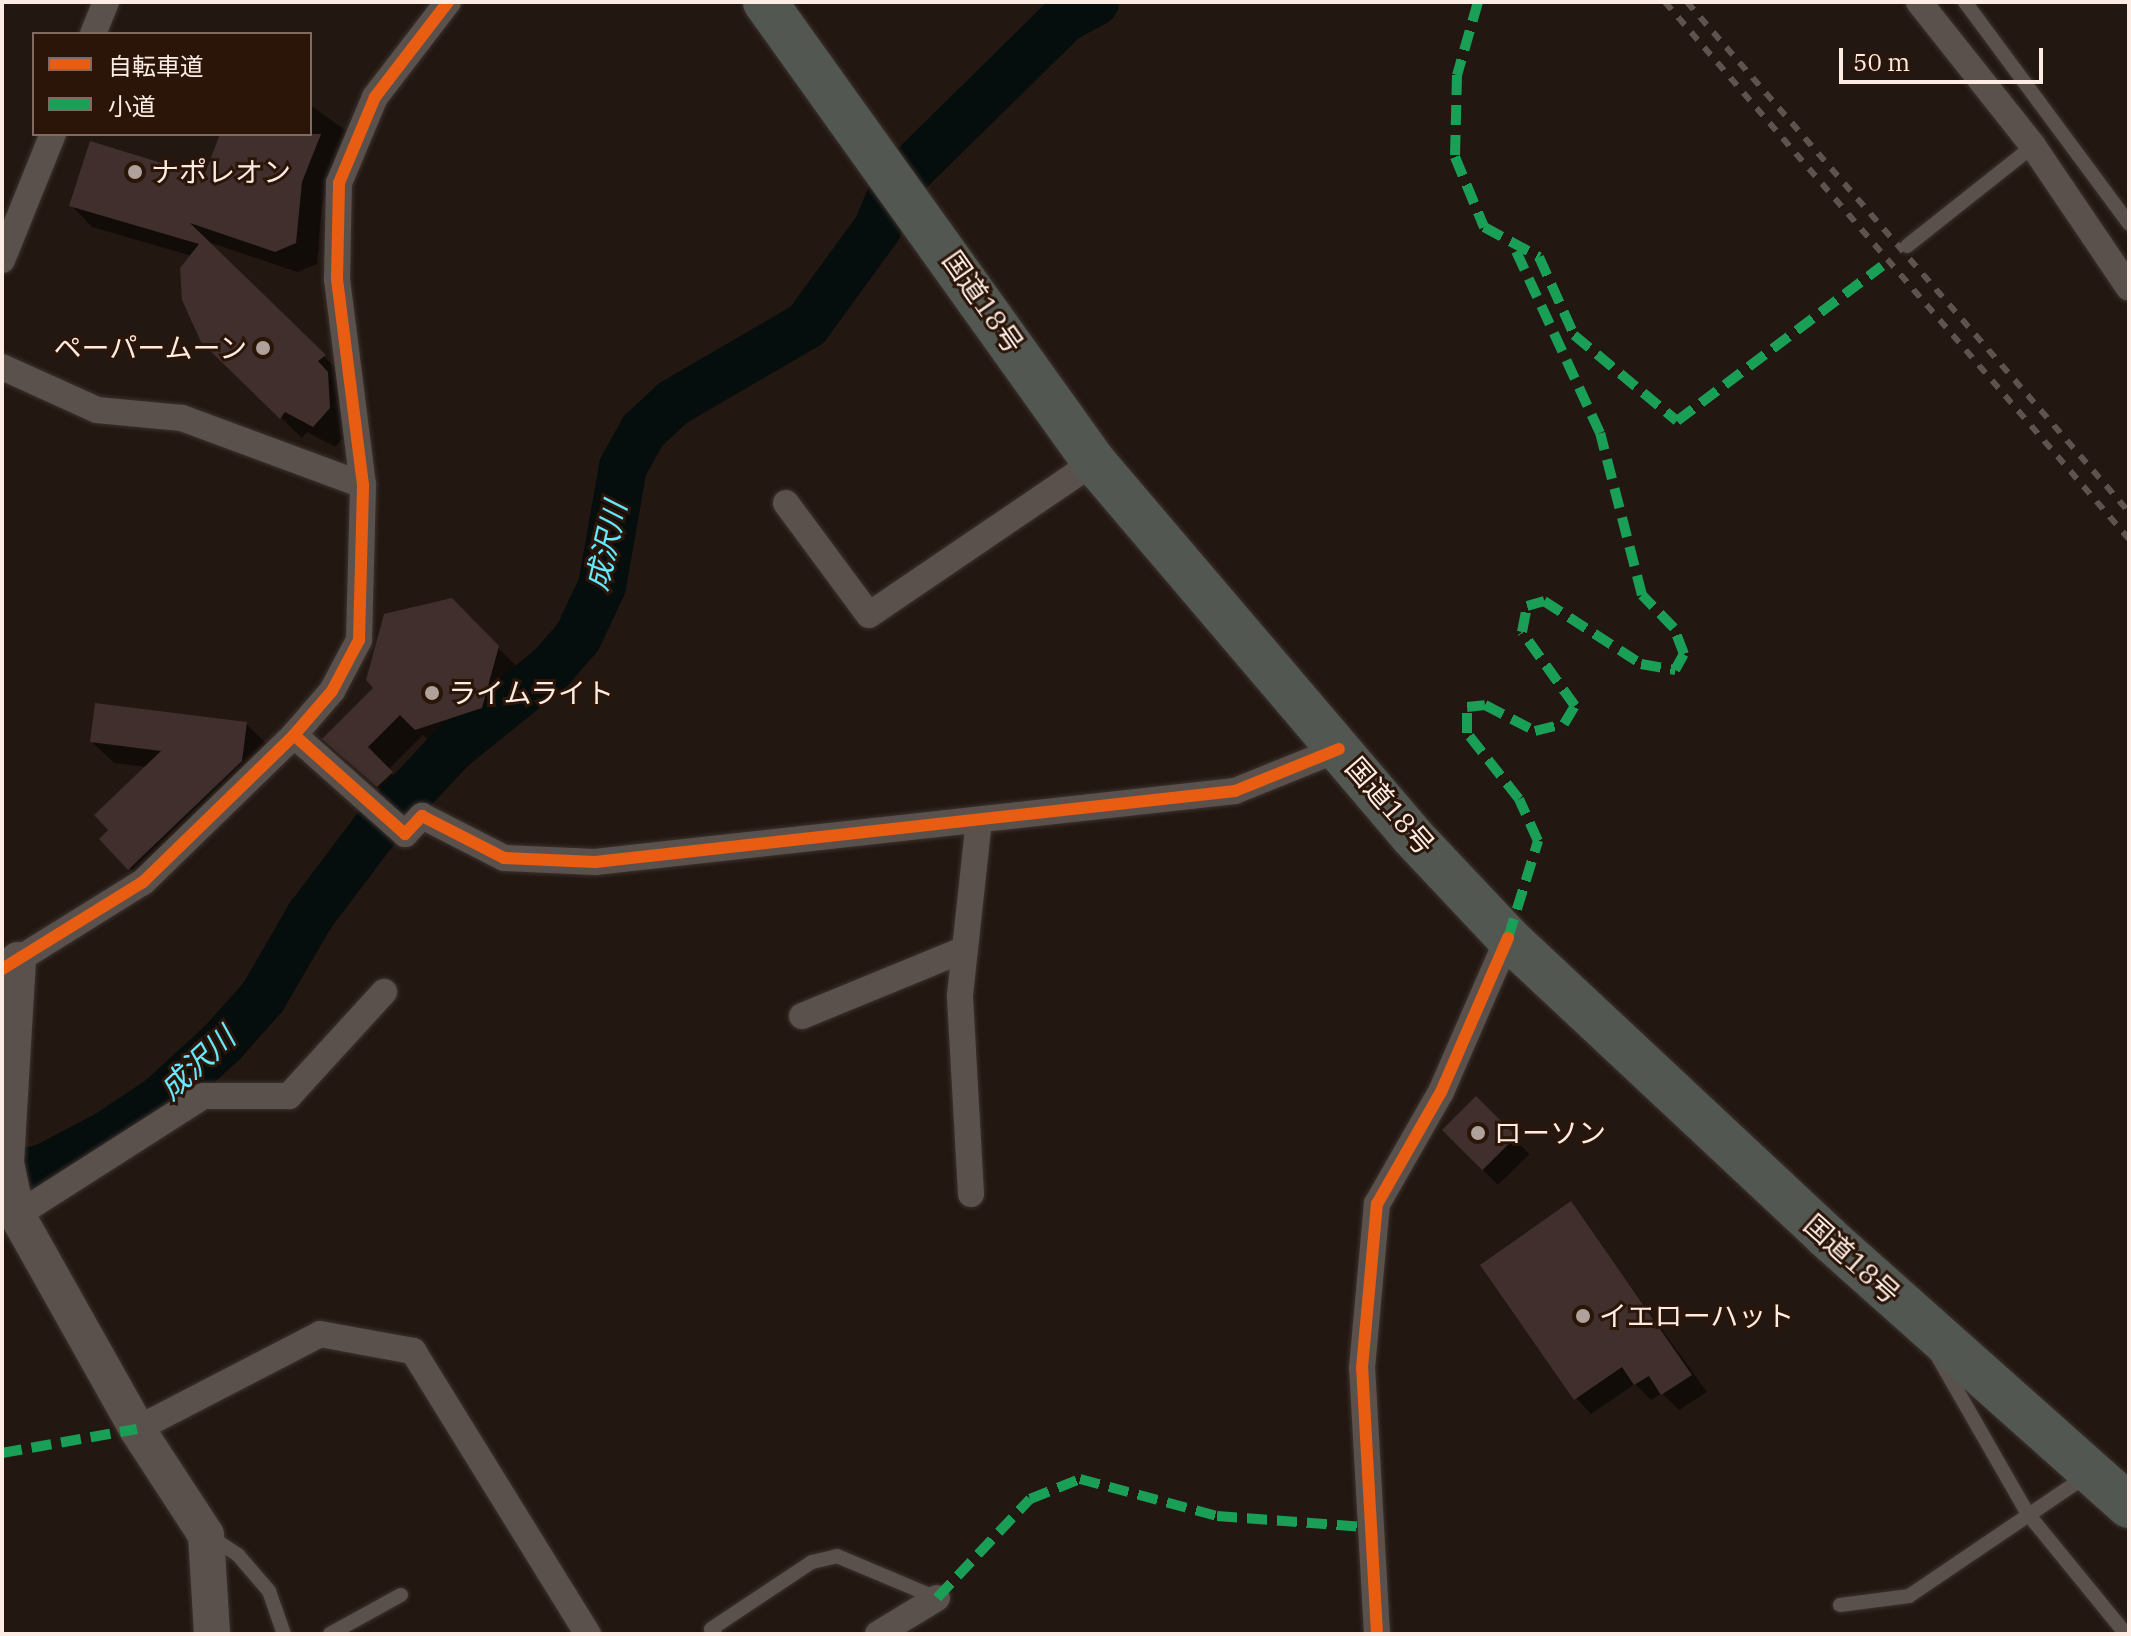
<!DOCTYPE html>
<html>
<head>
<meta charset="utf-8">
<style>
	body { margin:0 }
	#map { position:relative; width:2131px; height:1636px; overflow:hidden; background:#231711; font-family:"IBM Plex Serif","Noto Sans JP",serif }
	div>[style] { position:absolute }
	.shadow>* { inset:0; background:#0007; transform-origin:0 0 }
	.river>* { height:48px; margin:-24px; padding:0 24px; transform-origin:24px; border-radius:24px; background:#060d0d }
	.building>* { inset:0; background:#402f2c; transform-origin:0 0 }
	.roads { filter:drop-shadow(0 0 2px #3b322e) drop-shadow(0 0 2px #3b322e) }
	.lane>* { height:14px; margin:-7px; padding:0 7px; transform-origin:7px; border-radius:7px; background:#5b514c }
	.street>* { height:26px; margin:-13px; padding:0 13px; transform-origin:13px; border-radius:13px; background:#5b514c }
	.secondary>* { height:36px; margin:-18px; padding:0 18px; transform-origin:18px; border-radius:18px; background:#5b514c }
	.highway>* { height:44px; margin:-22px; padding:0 22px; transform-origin:22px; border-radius:22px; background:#535752 }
	.rail>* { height:6px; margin-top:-3px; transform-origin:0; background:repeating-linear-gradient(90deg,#5e534f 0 10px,transparent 0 20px) }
	.quiet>* { height:10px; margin-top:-5px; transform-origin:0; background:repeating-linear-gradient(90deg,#1a9f57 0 20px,transparent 0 30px) }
	.cycleway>* { height:12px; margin:-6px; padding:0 6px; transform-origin:6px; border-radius:6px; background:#e95d12 }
	.dots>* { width:22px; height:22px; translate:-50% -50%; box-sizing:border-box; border:4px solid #2b1509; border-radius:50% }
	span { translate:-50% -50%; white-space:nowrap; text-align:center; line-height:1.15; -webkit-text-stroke:6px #2b1509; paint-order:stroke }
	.poi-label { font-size:28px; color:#fcece4 }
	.left { translate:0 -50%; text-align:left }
	.right { translate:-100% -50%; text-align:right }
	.street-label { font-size:28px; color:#fcece4 }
	.water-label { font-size:30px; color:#64e9fd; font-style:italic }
	.frame { position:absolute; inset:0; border:4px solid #fcece4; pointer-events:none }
	.legend { position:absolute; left:32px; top:32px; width:280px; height:104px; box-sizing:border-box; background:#2b1509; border:2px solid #7f6b61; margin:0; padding:10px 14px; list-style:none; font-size:24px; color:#fcece4 }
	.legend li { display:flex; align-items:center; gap:16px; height:40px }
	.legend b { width:40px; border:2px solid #7f6b61 }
	.scale { position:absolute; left:1839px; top:48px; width:204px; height:36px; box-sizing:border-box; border:4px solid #fcece4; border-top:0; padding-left:10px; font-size:24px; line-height:28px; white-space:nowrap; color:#fcece4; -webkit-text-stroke:6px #2b1509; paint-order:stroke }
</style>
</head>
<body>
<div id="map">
	<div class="shadow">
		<i style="clip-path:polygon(310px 105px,351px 134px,322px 204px,317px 264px,297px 272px,206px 241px,345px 377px,350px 430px,335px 447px,307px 432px,302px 438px,202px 341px,192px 256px,92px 227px,71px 205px,205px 179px,222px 134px,310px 134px)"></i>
		<i style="clip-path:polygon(451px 600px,519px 669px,503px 729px,438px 750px,423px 735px,388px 770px,412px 794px,399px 807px,346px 760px,376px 688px)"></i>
		<i style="clip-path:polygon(246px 724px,268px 745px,151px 890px,102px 839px,147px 767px,114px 763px,92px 742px)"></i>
		<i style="left:1476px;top:1099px;width:77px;height:44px;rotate:46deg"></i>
		<i style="clip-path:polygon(1571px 1204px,1707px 1392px,1679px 1410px,1662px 1393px,1651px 1400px,1635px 1384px,1591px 1414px,1576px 1398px)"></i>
	</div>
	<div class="river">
		<i style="left:2px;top:1177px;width:43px;rotate:-12.1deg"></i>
		<i style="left:44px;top:1168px;width:71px;rotate:-27.6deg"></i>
		<i style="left:107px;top:1135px;width:65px;rotate:-33.7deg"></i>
		<i style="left:161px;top:1099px;width:84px;rotate:-42.6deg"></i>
		<i style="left:223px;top:1042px;width:60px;rotate:-48.4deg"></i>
		<i style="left:263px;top:997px;width:94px;rotate:-59.9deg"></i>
		<i style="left:310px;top:916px;width:106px;rotate:-53deg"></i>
		<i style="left:374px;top:831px;width:115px;rotate:-46.8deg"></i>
		<i style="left:453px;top:747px;width:127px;rotate:-38.9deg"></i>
		<i style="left:552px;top:667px;width:40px;rotate:-49deg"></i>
		<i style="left:578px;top:637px;width:56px;rotate:-64.8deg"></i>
		<i style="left:602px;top:586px;width:121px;rotate:-80deg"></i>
		<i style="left:623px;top:467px;width:41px;rotate:-60.9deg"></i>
		<i style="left:643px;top:431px;width:41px;rotate:-43deg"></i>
		<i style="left:673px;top:403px;width:155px;rotate:-30.2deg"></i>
		<i style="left:807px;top:325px;width:119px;rotate:-53.9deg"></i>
		<i style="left:877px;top:229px;width:49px;rotate:-67.1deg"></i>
		<i style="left:896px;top:184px;width:237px;rotate:-44.5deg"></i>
		<i style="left:1065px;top:18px;width:34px;rotate:-28deg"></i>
	</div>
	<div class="building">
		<i style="clip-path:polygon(220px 134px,321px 134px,302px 182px,296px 243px,275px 252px,190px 223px,326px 355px,318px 361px,328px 372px,330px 408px,313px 427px,285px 412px,280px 419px,201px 342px,182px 300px,180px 268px,199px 244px,69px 206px,90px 141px,204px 176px)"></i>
		<i style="clip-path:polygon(452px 598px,499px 646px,482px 708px,415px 730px,400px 715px,368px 747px,393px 772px,377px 787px,322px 739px,373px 688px,366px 680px,384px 614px)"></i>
		<i style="clip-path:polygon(95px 703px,247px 722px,242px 761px,128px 870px,99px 839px,108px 830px,94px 815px,161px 751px,90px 742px)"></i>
		<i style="left:1476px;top:1096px;width:57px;height:48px;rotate:45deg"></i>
		<i style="clip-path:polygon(1571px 1201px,1692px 1375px,1661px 1395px,1649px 1376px,1634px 1385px,1622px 1367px,1574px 1400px,1480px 1265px)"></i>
	</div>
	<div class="roads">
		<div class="lane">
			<i style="left:1965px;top:2px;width:276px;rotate:53.5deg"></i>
			<i style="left:1907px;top:246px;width:161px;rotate:-38.4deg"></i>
			<i style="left:1938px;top:1357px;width:181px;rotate:60.2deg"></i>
			<i style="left:2028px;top:1514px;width:155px;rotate:50.8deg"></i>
			<i style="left:209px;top:1536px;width:35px;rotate:33deg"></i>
			<i style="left:238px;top:1555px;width:48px;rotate:49.3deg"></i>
			<i style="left:269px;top:1591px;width:46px;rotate:70.8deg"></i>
			<i style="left:1840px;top:1605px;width:70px;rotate:-7.4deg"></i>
			<i style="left:1909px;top:1596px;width:216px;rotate:-34.1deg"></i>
			<i style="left:330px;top:1634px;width:81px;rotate:-28.8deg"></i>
			<i style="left:715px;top:1634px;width:6px;rotate:-129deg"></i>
			<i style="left:711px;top:1629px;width:121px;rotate:-33.6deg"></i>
			<i style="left:812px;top:1562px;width:26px;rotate:-13deg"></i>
			<i style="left:837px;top:1556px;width:108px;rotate:22.8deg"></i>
		</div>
		<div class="street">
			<i style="left:1919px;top:2px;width:184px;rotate:51.6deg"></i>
			<i style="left:2033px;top:146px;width:171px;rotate:55.9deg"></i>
			<i style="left:93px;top:34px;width:35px;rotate:-68deg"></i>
			<i style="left:2px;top:260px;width:136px;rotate:-68deg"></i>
			<i style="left:2px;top:367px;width:104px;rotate:24.4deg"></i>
			<i style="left:97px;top:410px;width:85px;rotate:5.4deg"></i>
			<i style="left:182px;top:418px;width:193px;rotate:20.3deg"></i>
			<i style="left:786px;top:503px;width:139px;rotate:53.5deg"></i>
			<i style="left:869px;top:615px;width:272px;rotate:-34.2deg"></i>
			<i style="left:294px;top:735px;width:149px;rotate:41.7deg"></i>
			<i style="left:405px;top:834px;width:25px;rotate:-47deg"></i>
			<i style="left:422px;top:816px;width:92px;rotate:27.1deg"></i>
			<i style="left:504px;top:858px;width:91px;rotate:2.5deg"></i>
			<i style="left:595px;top:862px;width:644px;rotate:-6.33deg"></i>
			<i style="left:1235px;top:791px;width:112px;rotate:-22deg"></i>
			<i style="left:3px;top:969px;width:165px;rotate:-31.9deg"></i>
			<i style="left:143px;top:882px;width:211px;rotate:-44.2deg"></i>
			<i style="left:294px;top:735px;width:58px;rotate:-49.2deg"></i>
			<i style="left:332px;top:691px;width:58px;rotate:-62.1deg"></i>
			<i style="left:359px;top:640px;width:155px;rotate:-88.5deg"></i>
			<i style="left:363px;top:485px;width:208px;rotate:-97.2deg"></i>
			<i style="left:337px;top:279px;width:96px;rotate:-88.8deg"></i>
			<i style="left:339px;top:183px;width:93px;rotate:-67.3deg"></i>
			<i style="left:375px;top:97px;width:120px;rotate:-52.5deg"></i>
			<i style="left:802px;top:1016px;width:176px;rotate:-22.3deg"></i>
			<i style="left:971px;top:1194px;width:199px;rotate:-93.2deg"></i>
			<i style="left:960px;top:995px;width:175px;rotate:-83.8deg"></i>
			<i style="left:17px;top:1215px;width:221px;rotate:-32.6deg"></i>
			<i style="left:203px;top:1096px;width:86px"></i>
			<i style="left:289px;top:1096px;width:141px;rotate:-47.6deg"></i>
			<i style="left:137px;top:1429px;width:206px;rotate:-27.4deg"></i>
			<i style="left:320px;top:1334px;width:95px;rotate:10.4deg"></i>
			<i style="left:413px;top:1351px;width:333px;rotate:58.3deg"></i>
			<i style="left:878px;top:1634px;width:69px;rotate:-31.4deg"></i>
			<i style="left:1377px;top:1634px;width:266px;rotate:-93.2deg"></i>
			<i style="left:1362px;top:1368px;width:165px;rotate:-84.8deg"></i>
			<i style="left:1377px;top:1204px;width:129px;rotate:-60.3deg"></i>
			<i style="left:1441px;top:1092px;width:168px;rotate:-66.5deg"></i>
		</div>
		<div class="secondary">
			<i style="left:18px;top:960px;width:203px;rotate:93.4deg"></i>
			<i style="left:6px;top:1163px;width:53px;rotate:78.1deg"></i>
			<i style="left:17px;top:1215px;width:245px;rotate:60.7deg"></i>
			<i style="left:137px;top:1429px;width:126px;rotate:56.9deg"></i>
			<i style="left:206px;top:1535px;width:99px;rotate:86.5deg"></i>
		</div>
		<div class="highway">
			<i style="left:765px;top:2px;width:566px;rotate:54.43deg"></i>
			<i style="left:1094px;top:462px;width:491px;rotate:49.6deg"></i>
			<i style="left:1412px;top:836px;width:140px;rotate:46.7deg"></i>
			<i style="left:1508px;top:938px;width:436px;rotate:43.1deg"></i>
			<i style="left:1826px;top:1236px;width:406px;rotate:41.7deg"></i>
		</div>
	</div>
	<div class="rail">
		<i style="left:1665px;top:2px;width:710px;rotate:49.17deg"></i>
		<i style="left:1687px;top:2px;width:675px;rotate:49.09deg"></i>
	</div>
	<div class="quiet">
		<i style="left:1478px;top:2px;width:76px;rotate:106deg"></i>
		<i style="left:1457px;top:75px;width:82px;rotate:91.4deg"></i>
		<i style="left:1455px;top:157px;width:76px;rotate:67.5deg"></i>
		<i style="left:1484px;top:227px;width:63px;rotate:28.6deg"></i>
		<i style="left:1539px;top:257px;width:85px;rotate:65.8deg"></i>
		<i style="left:1574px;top:335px;width:134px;rotate:39.9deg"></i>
		<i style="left:1677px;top:421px;width:257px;rotate:-37.1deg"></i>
		<i style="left:1508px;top:938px;width:102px;rotate:-72.8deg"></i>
		<i style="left:1538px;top:841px;width:46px;rotate:-114.3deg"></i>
		<i style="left:1519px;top:799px;width:84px;rotate:-128.2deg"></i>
		<i style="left:1467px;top:733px;width:26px;rotate:-90deg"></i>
		<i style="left:1467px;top:707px;width:18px;rotate:-6deg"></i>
		<i style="left:1485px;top:705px;width:56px;rotate:27.5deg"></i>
		<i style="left:1535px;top:731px;width:30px;rotate:-14deg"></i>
		<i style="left:1564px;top:724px;width:21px;rotate:-59deg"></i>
		<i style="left:1575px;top:706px;width:91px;rotate:-125.6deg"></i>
		<i style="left:1522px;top:632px;width:26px;rotate:-79deg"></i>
		<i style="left:1527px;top:606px;width:18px;rotate:-16deg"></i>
		<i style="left:1544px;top:601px;width:116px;rotate:33deg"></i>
		<i style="left:1641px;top:664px;width:35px;rotate:10deg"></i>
		<i style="left:1675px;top:670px;width:18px;rotate:-61deg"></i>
		<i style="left:1684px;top:654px;width:28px;rotate:-111deg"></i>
		<i style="left:1674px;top:628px;width:46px;rotate:-134.1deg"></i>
		<i style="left:1642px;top:595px;width:167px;rotate:-104.5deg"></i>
		<i style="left:1600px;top:433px;width:203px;rotate:-114.8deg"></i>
		<i style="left:2px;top:1453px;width:137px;rotate:-10.1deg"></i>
		<i style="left:937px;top:1598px;width:136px;rotate:-46.8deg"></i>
		<i style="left:1030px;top:1499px;width:54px;rotate:-21.8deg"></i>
		<i style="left:1080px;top:1479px;width:142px;rotate:15.1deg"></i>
		<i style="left:1217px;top:1516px;width:148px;rotate:4.3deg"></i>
	</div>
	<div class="cycleway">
		<i style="left:294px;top:735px;width:149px;rotate:41.7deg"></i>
		<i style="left:405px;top:834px;width:25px;rotate:-47deg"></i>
		<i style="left:422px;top:816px;width:92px;rotate:27.1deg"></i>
		<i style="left:504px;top:858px;width:91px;rotate:2.5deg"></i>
		<i style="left:595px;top:862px;width:644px;rotate:-6.33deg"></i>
		<i style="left:1235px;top:791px;width:112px;rotate:-22deg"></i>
		<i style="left:2px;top:969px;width:166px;rotate:-31.7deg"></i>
		<i style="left:143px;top:882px;width:211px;rotate:-44.2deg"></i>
		<i style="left:294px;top:735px;width:58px;rotate:-49.2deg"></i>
		<i style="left:332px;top:691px;width:58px;rotate:-62.1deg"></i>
		<i style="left:359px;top:640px;width:155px;rotate:-88.5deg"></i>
		<i style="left:363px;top:485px;width:208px;rotate:-97.2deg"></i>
		<i style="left:337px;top:279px;width:96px;rotate:-88.8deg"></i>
		<i style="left:339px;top:183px;width:93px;rotate:-67.3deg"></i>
		<i style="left:375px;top:97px;width:120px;rotate:-52.5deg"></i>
		<i style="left:1377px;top:1634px;width:266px;rotate:-93.2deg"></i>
		<i style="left:1362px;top:1368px;width:165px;rotate:-84.8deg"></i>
		<i style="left:1377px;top:1204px;width:129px;rotate:-60.3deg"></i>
		<i style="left:1441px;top:1092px;width:168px;rotate:-66.5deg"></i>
	</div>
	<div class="dots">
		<i style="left:135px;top:172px;background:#b0a19a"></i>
		<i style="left:263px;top:348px;background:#b0a19a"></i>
		<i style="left:432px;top:693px;background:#b0a19a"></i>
		<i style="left:1478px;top:1133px;background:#b0a19a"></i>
		<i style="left:1583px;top:1316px;background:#b0a19a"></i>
	</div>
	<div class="poi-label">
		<span class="left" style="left:151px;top:172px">ナポレオン</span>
		<span class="right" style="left:247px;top:348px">ペーパームーン</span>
		<span class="left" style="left:448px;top:693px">ライムライト</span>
		<span class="left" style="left:1494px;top:1133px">ローソン</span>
		<span class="left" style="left:1599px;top:1316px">イエローハット</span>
	</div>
	<div class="street-label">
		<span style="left:983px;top:302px;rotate:55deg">国道18号</span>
		<span style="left:1390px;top:806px;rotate:49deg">国道18号</span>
		<span style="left:1852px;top:1259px;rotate:42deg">国道18号</span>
	</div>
	<div class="water-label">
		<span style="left:606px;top:546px;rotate:-77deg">成沢川</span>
		<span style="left:197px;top:1063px;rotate:-43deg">成沢川</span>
	</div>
	<div class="frame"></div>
	<ul class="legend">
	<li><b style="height:10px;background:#e95d12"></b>自転車道</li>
	<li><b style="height:10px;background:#1a9f57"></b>小道</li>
	</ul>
	<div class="scale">50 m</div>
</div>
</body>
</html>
